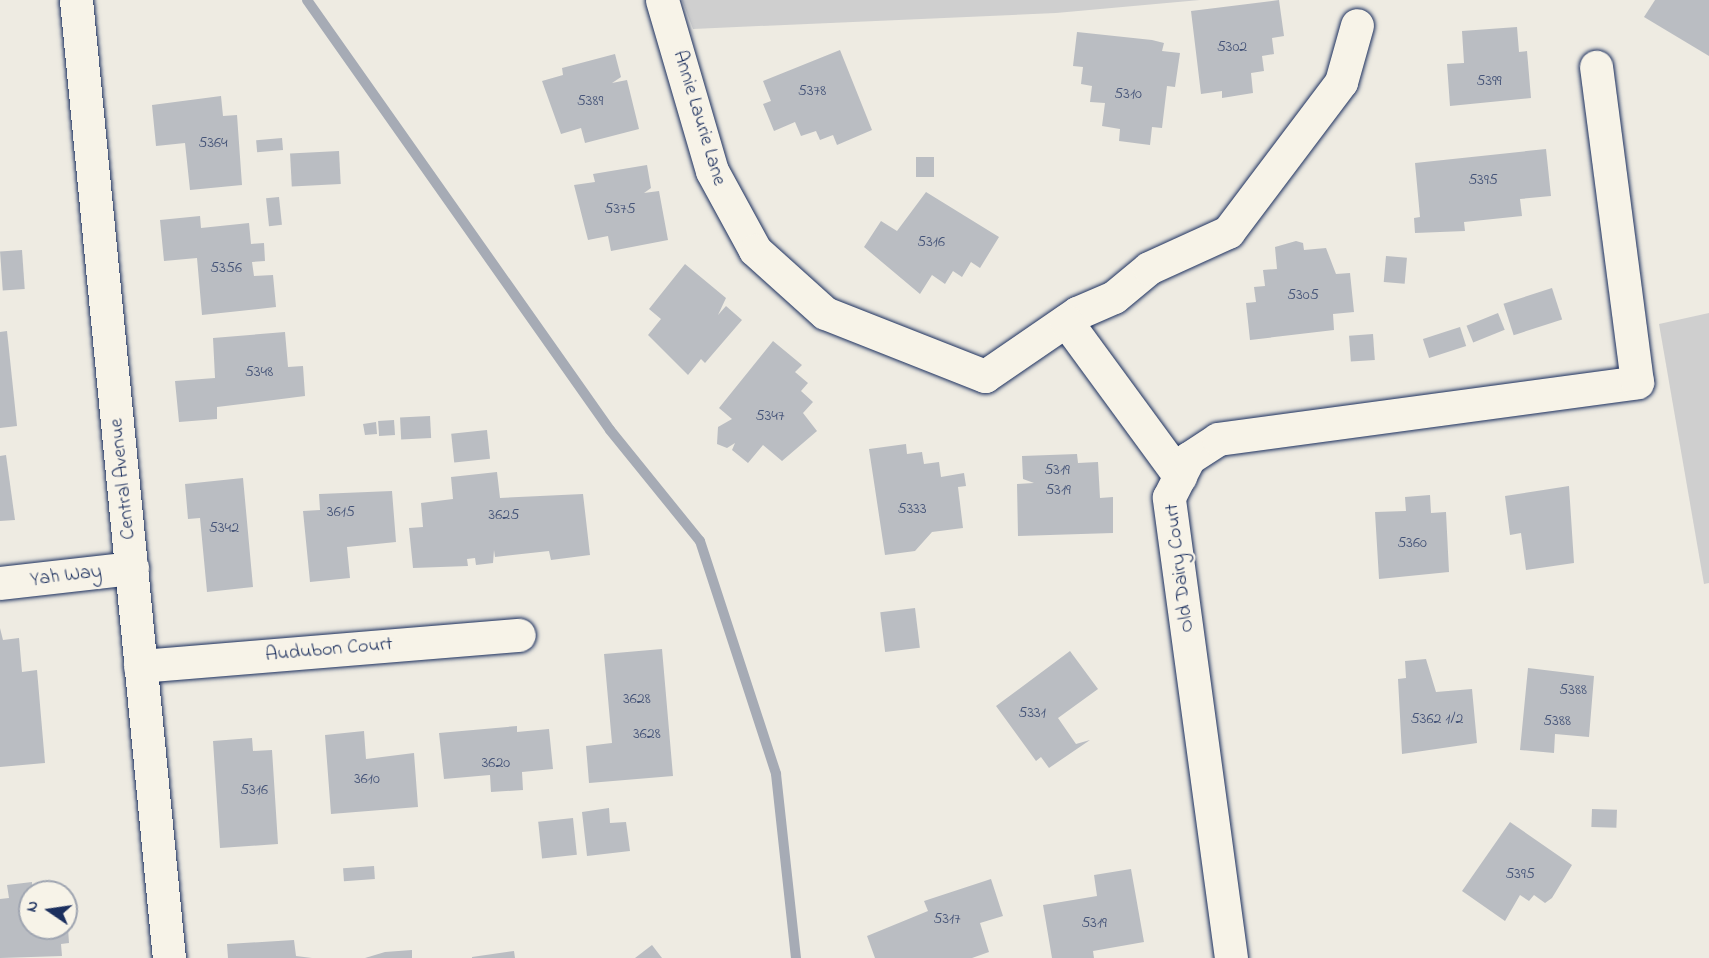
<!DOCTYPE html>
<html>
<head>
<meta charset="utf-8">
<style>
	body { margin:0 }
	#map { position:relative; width:1709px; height:958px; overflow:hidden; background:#eeebe2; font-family:"Indie Flower",sans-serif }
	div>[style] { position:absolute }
	.green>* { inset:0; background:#cfcfcf }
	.stream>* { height:10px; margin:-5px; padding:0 5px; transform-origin:5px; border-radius:5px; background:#a6abb5 }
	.building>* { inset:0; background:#babdc2; transform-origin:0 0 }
	.roads { filter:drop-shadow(0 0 2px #1b2f5e) drop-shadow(0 0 2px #1b2f5e) }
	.minor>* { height:33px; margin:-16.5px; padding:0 16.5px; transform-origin:16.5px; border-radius:16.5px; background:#f7f3e8 }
	.major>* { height:33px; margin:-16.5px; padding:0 16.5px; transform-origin:16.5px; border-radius:16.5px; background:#f7f3e8 }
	span { translate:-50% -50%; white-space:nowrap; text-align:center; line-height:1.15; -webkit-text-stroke:4.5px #f7f3e8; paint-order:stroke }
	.number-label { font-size:16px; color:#435277 }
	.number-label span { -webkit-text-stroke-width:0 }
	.street-label { font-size:20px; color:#1b2f5e }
	.north { position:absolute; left:18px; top:880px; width:60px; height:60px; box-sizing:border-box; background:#f7f3e8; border:2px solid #9fa5b1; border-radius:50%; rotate:283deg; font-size:16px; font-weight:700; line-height:24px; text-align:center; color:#1b2f5e }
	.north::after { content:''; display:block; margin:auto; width:21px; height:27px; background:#1b2f5e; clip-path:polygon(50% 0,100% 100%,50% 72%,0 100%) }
</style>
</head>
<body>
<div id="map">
	<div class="green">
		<i style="clip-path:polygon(682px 0,1200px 0,1056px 13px,693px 29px)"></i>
		<i style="clip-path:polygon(1709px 313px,1709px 583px,1704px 584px,1659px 324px)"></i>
	</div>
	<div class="stream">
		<i style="left:307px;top:0;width:526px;rotate:54.83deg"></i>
		<i style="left:610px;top:430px;width:143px;rotate:51deg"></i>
		<i style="left:700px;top:541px;width:245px;rotate:71.9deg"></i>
		<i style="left:776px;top:774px;width:185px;rotate:83.8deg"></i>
	</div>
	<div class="building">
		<i style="clip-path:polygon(1279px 0,1284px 36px,1272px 38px,1274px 54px,1262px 56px,1264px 71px,1251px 73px,1253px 93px,1222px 98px,1222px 91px,1201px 94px,1191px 11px)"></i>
		<i style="clip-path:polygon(1655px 0,1709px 0,1709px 56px,1644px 17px)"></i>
		<i style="clip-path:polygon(1517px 27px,1519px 52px,1527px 51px,1531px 98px,1450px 106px,1447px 64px,1464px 63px,1462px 31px)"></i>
		<i style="clip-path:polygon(1077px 32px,1152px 40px,1164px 43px,1162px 51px,1180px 53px,1175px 87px,1167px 86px,1162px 128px,1152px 127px,1150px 145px,1119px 141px,1120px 129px,1102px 126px,1105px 103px,1090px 102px,1092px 86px,1081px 84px,1083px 67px,1073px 66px)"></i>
		<i style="clip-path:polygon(840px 50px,872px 130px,837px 145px,833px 135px,820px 140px,816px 131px,801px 136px,795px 122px,774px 131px,763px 104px,771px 101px,763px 81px)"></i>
		<i style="clip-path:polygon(615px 54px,621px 77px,612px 83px,627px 80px,639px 129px,585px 143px,581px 128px,561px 134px,542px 81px,563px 75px,562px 68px)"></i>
		<i style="clip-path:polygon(221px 96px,223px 116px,237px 115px,242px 185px,190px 190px,185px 143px,156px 146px,152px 105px)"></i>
		<i style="left:282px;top:138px;width:12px;height:26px;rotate:85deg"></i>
		<i style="clip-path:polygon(1546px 149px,1551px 196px,1520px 199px,1522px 216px,1464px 222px,1465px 231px,1415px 233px,1414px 218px,1420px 217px,1415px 163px)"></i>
		<i style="left:339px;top:151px;width:33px;height:49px;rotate:87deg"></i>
		<i style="left:934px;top:157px;width:20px;height:18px;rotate:90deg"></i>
		<i style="clip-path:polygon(647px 165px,651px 188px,644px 193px,659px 191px,668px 240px,611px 251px,608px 236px,588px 240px,574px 185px,595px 182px,593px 174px)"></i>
		<i style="clip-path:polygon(926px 192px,999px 237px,980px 268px,971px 262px,962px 277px,953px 271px,945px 284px,932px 275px,920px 294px,864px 247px,881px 221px,897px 231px)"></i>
		<i style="left:279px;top:197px;width:28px;height:13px;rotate:84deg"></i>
		<i style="clip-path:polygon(200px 216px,201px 228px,249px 223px,251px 244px,264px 243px,265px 261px,252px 262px,254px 276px,273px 275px,276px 307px,202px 315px,197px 258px,164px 261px,160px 220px)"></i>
		<i style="clip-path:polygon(1296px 241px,1303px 243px,1304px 250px,1326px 248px,1336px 274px,1350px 273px,1354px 312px,1333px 314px,1334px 330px,1250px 340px,1246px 303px,1256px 302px,1254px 287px,1265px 286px,1263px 270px,1277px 269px,1275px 247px)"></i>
		<i style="left:22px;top:250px;width:39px;height:22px;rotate:86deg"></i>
		<i style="left:1386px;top:256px;width:21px;height:26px;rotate:5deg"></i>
		<i style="clip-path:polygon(685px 264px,726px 298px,718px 315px,726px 306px,742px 320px,705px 363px,701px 359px,688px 375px,648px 335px,661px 319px,649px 309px)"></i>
		<i style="left:1552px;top:288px;width:33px;height:51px;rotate:72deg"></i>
		<i style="left:1498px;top:313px;width:18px;height:34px;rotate:68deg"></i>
		<i style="left:1460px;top:327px;width:20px;height:39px;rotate:72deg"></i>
		<i style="clip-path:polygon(7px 331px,17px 426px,0 428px,0 332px)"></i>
		<i style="clip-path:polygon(285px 332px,288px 367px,303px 366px,305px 396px,217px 407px,217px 419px,179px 422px,175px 381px,215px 378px,213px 338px)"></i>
		<i style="left:1373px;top:334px;width:26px;height:24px;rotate:86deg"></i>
		<i style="clip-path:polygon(773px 341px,802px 365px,795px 372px,808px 383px,801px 391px,813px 402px,803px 413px,817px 431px,782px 461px,763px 445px,748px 463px,732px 450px,735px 443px,727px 448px,717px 444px,718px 427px,732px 419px,719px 408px)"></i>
		<i style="left:430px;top:416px;width:22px;height:30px;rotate:87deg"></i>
		<i style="left:394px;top:420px;width:15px;height:16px;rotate:86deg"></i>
		<i style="clip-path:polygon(376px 422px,377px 434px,365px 435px,363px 424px)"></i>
		<i style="left:487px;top:430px;width:29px;height:36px;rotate:84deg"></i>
		<i style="clip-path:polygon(906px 444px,907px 454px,922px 452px,924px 464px,939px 462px,941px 477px,964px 473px,966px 486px,958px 487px,963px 528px,932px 532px,915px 551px,885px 555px,869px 449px)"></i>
		<i style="clip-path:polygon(1077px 454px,1078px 463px,1098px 462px,1100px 498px,1113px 497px,1113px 533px,1018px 536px,1017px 484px,1034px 483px,1023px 479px,1022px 456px)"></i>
		<i style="clip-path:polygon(6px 455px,15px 520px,0 521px,0 456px)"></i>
		<i style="clip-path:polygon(497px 472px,500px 498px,583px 494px,590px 555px,551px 560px,549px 551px,495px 557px,494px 550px,493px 563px,476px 565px,475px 558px,467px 559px,468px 566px,413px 568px,409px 528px,423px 527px,421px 503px,453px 499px,451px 477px)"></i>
		<i style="clip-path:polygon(243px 478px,253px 587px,207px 592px,200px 518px,188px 519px,185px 484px)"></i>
		<i style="clip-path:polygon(1569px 486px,1574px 563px,1526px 570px,1521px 533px,1510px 535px,1505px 496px)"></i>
		<i style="clip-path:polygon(392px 491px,396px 542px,347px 547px,350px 578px,310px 582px,303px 511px,320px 510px,319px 494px)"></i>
		<i style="clip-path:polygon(1430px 495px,1431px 513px,1446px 512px,1449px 572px,1379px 579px,1375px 512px,1406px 511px,1405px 497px)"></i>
		<i style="left:915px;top:608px;width:40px;height:35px;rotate:83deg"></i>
		<i style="clip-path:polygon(0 628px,3px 640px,19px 638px,22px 672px,37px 670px,45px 763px,0 767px)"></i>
		<i style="clip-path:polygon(662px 649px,673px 776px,589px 783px,586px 746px,612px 743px,604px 654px)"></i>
		<i style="clip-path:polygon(1070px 651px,1098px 689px,1058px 718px,1076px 744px,1090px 740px,1049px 768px,1041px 757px,1036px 761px,996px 706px)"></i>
		<i style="clip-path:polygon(1426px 659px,1436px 692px,1472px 689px,1477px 743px,1402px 754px,1398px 679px,1406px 678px,1405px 661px)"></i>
		<i style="clip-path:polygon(1528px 668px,1594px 676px,1589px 737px,1555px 734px,1554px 753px,1520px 750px)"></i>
		<i style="clip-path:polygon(517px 726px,517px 732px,549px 729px,553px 769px,522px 772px,523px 790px,491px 792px,490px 775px,444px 779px,439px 733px)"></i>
		<i style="clip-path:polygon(364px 731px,366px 759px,414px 753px,418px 807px,331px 814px,325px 735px)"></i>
		<i style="clip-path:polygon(252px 738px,253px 751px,272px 750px,278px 844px,220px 848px,213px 741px)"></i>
		<i style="clip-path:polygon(609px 808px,610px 823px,626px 822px,630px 851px,587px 856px,582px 812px)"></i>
		<i style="left:1592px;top:809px;width:25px;height:18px;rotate:2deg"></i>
		<i style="left:573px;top:818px;width:37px;height:35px;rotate:84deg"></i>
		<i style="clip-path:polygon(1510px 822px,1572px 865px,1552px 898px,1545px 903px,1534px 895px,1529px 901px,1520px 895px,1505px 921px,1462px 891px)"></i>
		<i style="left:374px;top:866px;width:13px;height:31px;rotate:86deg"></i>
		<i style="clip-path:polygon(1131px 869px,1144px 942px,1093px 951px,1094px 958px,1052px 958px,1043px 905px,1097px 896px,1094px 875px)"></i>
		<i style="clip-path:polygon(991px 879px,1003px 916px,980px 923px,989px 952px,972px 958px,875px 958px,867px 936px,928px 911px,924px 901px)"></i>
		<i style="clip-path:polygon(32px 882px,30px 928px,68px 928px,69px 943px,61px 944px,62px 956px,0 958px,0 899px,9px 898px,7px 885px)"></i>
		<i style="clip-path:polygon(294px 940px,296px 956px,312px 958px,228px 958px,227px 944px)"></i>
		<i style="clip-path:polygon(652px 945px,662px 958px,635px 958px)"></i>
		<i style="clip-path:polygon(412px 950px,412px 958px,365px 958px,385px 952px)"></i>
		<i style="clip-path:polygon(514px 951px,515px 958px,472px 958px,472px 957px)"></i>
	</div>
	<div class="roads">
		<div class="minor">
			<i style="left:662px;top:0;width:178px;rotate:73.7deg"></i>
			<i style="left:712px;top:171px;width:90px;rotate:61.4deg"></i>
			<i style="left:755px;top:250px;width:94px;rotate:42deg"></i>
			<i style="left:825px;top:313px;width:172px;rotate:21.5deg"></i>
			<i style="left:985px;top:376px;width:112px;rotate:-34.4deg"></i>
			<i style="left:1077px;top:313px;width:40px;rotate:-23.4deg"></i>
			<i style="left:1114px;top:297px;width:45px;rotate:-39.6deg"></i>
			<i style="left:1149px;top:268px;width:87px;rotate:-24.5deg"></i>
			<i style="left:1228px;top:232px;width:188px;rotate:-53deg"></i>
			<i style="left:1341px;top:82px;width:59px;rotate:-74.3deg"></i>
			<i style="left:1066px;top:321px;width:193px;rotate:53.8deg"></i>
			<i style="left:0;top:583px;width:133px;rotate:-6.5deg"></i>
			<i style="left:140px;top:666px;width:380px;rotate:-4.7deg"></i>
			<i style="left:1231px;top:958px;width:465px;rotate:-97.7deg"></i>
			<i style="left:1169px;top:497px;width:44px;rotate:-62.9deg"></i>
			<i style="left:1189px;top:458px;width:35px;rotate:-33deg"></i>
			<i style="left:1218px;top:439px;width:423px;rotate:-7.7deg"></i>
			<i style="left:1637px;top:382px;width:318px;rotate:-97.4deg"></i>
		</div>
		<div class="major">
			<i style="left:76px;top:0;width:963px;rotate:84.46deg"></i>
		</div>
	</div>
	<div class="number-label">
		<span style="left:1232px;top:47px">5302</span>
		<span style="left:1489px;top:81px">5399</span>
		<span style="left:812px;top:91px">5378</span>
		<span style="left:1128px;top:94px">5310</span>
		<span style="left:590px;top:101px">5389</span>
		<span style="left:213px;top:143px">5364</span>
		<span style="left:1483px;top:180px">5395</span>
		<span style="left:620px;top:209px">5375</span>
		<span style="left:931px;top:242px">5316</span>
		<span style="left:226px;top:268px">5356</span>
		<span style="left:1303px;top:295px">5305</span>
		<span style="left:259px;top:372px">5348</span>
		<span style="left:770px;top:416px">5347</span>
		<span style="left:1057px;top:470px">5319</span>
		<span style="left:1058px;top:490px">5319</span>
		<span style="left:912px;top:509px">5333</span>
		<span style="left:341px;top:512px">3615</span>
		<span style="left:504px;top:515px">3625</span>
		<span style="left:224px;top:528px">5342</span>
		<span style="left:1412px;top:543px">5360</span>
		<span style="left:1573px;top:690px">5388</span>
		<span style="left:637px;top:699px">3628</span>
		<span style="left:1032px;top:713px">5331</span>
		<span style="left:1437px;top:719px">5362 1/2</span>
		<span style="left:1557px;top:721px">5388</span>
		<span style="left:647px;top:734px">3628</span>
		<span style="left:496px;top:763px">3620</span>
		<span style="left:367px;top:779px">3610</span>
		<span style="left:254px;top:790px">5316</span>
		<span style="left:1520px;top:874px">5395</span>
		<span style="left:947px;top:919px">5317</span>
		<span style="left:1094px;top:923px">5319</span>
	</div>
	<div class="street-label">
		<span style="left:699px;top:118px;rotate:73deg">Annie Laurie Lane</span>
		<span style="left:123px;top:479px;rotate:-96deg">Central Avenue</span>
		<span style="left:1180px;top:568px;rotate:-97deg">Old Dairy Court</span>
		<span style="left:66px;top:576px;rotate:-7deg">Yah Way</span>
		<span style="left:329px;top:650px;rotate:-5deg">Audubon Court</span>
	</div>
	<div class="north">N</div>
</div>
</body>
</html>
